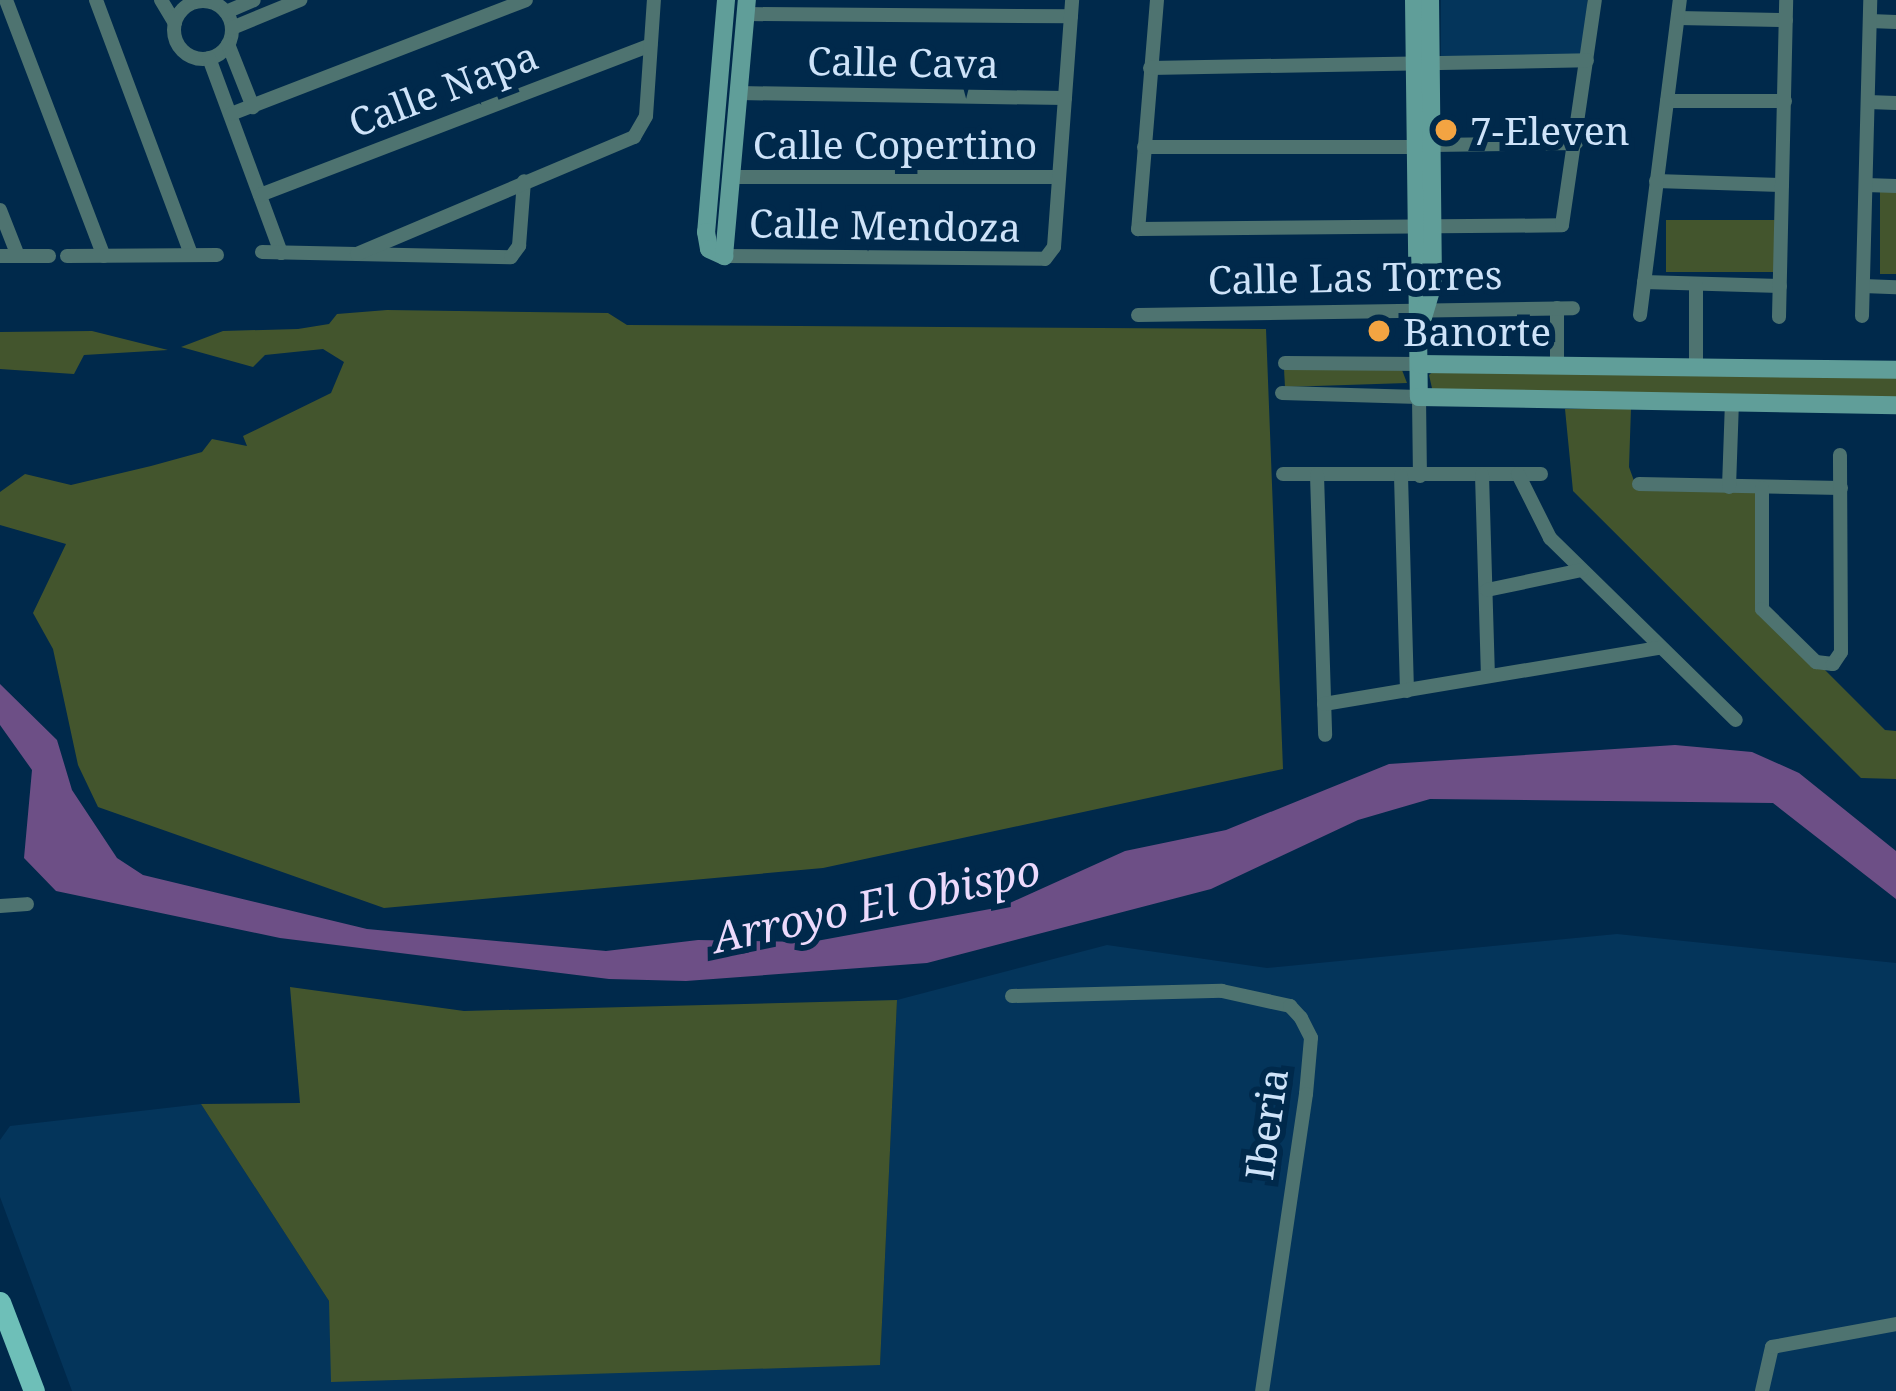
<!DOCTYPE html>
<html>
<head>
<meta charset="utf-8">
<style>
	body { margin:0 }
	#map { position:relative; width:1896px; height:1391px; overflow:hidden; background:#00294b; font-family:"Noto Serif",serif }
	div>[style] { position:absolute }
	.built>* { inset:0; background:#04355b; transform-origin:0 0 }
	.green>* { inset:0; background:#43552d; transform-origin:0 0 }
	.water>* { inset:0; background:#6d4f86 }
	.street>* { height:14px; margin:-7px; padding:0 7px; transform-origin:7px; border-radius:7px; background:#4e7370 }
	.street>.ring { margin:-7px; padding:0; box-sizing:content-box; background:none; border:14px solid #4e7370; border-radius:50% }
	.secondary>* { height:18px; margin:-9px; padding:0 9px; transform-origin:9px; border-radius:9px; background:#609e99 }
	.primary>* { height:21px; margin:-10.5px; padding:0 10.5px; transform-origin:10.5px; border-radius:10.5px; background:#6ebfb8 }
	.dots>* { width:33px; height:33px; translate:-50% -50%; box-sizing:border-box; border:6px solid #00294b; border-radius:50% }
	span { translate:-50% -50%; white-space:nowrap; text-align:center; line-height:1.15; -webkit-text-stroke:12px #00294b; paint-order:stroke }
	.street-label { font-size:39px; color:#cee3f9 }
	.poi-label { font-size:39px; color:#cee3f9 }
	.left { translate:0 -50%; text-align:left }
	.water-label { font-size:42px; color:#ecdafc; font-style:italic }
</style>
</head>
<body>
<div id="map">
	<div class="built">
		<i style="left:1441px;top:0;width:146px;height:57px"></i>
		<i style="clip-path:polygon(1617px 934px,1896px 963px,1896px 1391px,72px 1391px,0 1197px,0 1140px,10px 1126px,201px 1104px,329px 1301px,880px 1364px,897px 1000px,1107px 945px,1267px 968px)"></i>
	</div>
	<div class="green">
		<i style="left:1880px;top:190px;width:16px;height:84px"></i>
		<i style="left:1666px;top:220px;width:117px;height:52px"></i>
		<i style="clip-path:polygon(387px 310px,608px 313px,627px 325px,1266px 329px,1283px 769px,823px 868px,384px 908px,98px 807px,78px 765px,53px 649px,33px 613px,66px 544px,0 525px,0 492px,25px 474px,71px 485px,151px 466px,202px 452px,212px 439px,247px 446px,243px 436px,331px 393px,344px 362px,323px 349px,265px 355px,253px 367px,181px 347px,223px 331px,298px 329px,329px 324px,337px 314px)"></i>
		<i style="clip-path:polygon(92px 331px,168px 350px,84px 355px,74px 374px,0 369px,0 332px)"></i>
		<i style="clip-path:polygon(1437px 368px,1896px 375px,1896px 403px,1434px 397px,1429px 375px)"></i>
		<i style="clip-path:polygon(1284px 369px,1402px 370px,1407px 383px,1285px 387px)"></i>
		<i style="clip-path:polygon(1631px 408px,1629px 467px,1637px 489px,1761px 491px,1760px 605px,1885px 730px,1896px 731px,1896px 779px,1861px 778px,1573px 491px,1565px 409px)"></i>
		<i style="clip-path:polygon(290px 987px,464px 1011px,897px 1000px,880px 1365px,331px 1382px,329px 1301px,201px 1104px,300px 1103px)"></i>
	</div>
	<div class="water">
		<i style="clip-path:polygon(0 684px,57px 740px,72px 790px,117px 858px,143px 875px,367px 929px,606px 951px,698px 940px,811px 942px,1001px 907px,1125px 851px,1226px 830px,1389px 764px,1675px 745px,1752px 752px,1799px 773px,1896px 851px,1896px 899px,1773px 803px,1430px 799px,1358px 820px,1211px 889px,927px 963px,686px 981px,609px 979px,280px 938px,56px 891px,24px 858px,32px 770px,0 725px)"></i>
	</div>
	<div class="street">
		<i style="left:6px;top:0;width:274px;rotate:69.1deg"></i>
		<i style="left:96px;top:0;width:271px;rotate:69.5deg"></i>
		<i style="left:161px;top:0;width:27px;rotate:59deg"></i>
		<i style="left:1157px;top:0;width:230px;rotate:94.7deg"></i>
		<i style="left:1138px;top:229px;width:424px;rotate:-0.5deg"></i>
		<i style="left:1562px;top:225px;width:227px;rotate:-81.7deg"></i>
		<i class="ring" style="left:174px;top:1px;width:44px;height:44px"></i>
		<i style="left:226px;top:12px;width:30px;rotate:-23deg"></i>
		<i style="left:746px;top:14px;width:325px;rotate:0.4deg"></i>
		<i style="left:1678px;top:18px;width:108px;rotate:1.1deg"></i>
		<i style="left:1870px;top:21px;width:26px;rotate:2deg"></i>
		<i style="left:232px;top:28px;width:74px;rotate:-22.4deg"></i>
		<i style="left:228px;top:44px;width:68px;rotate:68.4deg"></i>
		<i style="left:209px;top:58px;width:208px;rotate:69.7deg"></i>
		<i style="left:1150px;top:68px;width:437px;rotate:-1deg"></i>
		<i style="left:739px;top:93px;width:326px;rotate:0.9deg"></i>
		<i style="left:1667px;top:101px;width:118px"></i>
		<i style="left:1868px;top:102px;width:28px;rotate:2deg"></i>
		<i style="left:231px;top:114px;width:316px;rotate:-21.1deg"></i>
		<i style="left:1432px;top:145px;width:144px;rotate:-0.8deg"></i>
		<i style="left:1144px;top:147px;width:270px"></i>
		<i style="left:731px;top:177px;width:327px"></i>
		<i style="left:1656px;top:181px;width:126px;rotate:1.8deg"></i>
		<i style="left:1866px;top:185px;width:30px;rotate:2deg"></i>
		<i style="left:260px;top:195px;width:418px;rotate:-21deg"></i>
		<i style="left:0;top:210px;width:49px;rotate:68.6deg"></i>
		<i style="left:262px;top:252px;width:249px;rotate:1.2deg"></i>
		<i style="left:511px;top:257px;width:14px;rotate:-54deg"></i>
		<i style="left:519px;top:246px;width:65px;rotate:-85.6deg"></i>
		<i style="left:357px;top:254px;width:301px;rotate:-22.9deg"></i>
		<i style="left:634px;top:137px;width:24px;rotate:-60deg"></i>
		<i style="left:646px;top:116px;width:116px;rotate:-86.1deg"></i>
		<i style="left:0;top:256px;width:49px"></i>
		<i style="left:67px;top:256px;width:150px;rotate:-0.4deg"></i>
		<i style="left:724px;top:256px;width:321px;rotate:0.5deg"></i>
		<i style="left:1045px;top:259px;width:15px;rotate:-53deg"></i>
		<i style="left:1054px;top:247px;width:248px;rotate:-85.8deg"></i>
		<i style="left:1644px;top:282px;width:136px;rotate:1.7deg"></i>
		<i style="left:1863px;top:286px;width:33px;rotate:2deg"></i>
		<i style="left:1557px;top:308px;width:57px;rotate:90deg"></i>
		<i style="left:1138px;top:315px;width:435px;rotate:-0.9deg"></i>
		<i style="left:1640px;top:315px;width:318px;rotate:-82.8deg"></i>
		<i style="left:1862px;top:316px;width:316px;rotate:-88.5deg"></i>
		<i style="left:1779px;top:317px;width:317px;rotate:-88.7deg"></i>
		<i style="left:1285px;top:363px;width:134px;rotate:0.4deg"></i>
		<i style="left:1696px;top:367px;width:82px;rotate:-90deg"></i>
		<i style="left:1282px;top:393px;width:137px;rotate:1.7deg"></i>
		<i style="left:1419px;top:397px;width:79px;rotate:89.3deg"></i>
		<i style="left:1283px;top:474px;width:258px"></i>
		<i style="left:1518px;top:474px;width:72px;rotate:63.4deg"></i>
		<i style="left:1550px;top:538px;width:260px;rotate:44.4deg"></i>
		<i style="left:1317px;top:475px;width:260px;rotate:88.2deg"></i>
		<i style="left:1482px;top:475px;width:201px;rotate:88.3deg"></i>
		<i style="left:1401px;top:476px;width:215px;rotate:88.4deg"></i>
		<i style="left:1639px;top:484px;width:202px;rotate:1.1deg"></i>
		<i style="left:1729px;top:487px;width:84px;rotate:-88deg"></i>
		<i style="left:1762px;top:488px;width:121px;rotate:90deg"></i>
		<i style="left:1762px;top:609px;width:76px;rotate:44.5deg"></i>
		<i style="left:1816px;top:662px;width:17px;rotate:7deg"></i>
		<i style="left:1833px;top:664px;width:14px;rotate:-56deg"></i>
		<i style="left:1841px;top:652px;width:197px;rotate:-90.3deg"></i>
		<i style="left:1487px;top:590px;width:97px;rotate:-11.9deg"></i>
		<i style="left:1324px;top:704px;width:341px;rotate:-9.5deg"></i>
		<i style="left:0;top:906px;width:27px;rotate:-4deg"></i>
		<i style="left:1012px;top:996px;width:210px;rotate:-1.4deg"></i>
		<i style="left:1222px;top:991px;width:70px;rotate:12.4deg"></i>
		<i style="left:1290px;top:1006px;width:16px;rotate:47deg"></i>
		<i style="left:1301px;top:1018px;width:22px;rotate:63deg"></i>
		<i style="left:1311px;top:1038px;width:56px;rotate:95.1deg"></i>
		<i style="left:1306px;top:1094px;width:300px;rotate:98.4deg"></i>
		<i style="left:1762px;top:1391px;width:45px;rotate:-77.2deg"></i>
		<i style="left:1772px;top:1347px;width:126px;rotate:-10.5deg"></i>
	</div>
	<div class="secondary">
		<i style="left:726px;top:0;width:233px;rotate:94.9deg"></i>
		<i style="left:706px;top:232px;width:17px;rotate:80deg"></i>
		<i style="left:709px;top:249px;width:17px;rotate:25deg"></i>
		<i style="left:724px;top:256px;width:257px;rotate:-84.9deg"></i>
		<i style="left:1414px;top:0;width:397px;rotate:89.3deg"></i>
		<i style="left:1419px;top:397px;width:477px;rotate:1deg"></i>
		<i style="left:1419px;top:331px;width:49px;rotate:-73.4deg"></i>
		<i style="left:1433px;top:284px;width:284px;rotate:-90.6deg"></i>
		<i style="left:1419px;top:364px;width:477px;rotate:0.7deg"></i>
	</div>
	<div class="primary">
		<i style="left:0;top:1302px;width:95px;rotate:69.1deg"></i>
	</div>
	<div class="dots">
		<i style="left:1446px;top:130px;background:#f3a442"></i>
		<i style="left:1379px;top:331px;background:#f3a442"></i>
	</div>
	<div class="street-label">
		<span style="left:903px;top:62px;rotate:1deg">Calle Cava</span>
		<span style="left:443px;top:89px;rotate:-21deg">Calle Napa</span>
		<span style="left:895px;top:144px">Calle Copertino</span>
		<span style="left:885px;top:225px;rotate:1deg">Calle Mendoza</span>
		<span style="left:1355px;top:277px;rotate:-1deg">Calle Las Torres</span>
		<span style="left:1266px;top:1124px;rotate:-82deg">Iberia</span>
	</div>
	<div class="poi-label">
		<span class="left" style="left:1470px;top:130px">7-Eleven</span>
		<span class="left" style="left:1403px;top:331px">Banorte</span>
	</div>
	<div class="water-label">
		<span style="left:876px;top:903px;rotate:-12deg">Arroyo El Obispo</span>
	</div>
</div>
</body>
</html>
